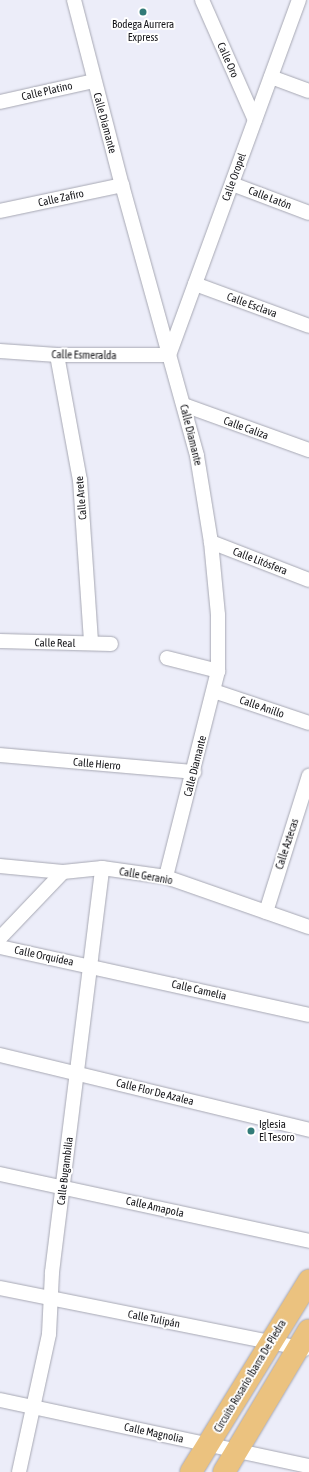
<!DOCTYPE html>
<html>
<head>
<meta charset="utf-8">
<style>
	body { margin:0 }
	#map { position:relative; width:309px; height:1472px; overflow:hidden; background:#ecedf9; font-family:"Asap Condensed",sans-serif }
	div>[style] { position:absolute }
	.roads { filter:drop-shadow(0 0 1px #a7a8b3) drop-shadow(0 0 1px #a7a8b3) }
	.minor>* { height:14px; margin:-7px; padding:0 7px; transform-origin:7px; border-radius:7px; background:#fff }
	.primary>* { height:22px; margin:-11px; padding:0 11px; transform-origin:11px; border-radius:11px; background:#ebc27f }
	.dots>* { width:11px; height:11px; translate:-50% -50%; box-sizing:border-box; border:2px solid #fff; border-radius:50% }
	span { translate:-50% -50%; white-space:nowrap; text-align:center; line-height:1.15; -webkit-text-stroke:4px #fff; paint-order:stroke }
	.poi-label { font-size:11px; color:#151519 }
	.left { translate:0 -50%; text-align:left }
	.street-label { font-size:11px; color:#151519 }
</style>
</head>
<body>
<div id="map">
	<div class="roads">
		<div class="minor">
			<i style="left:74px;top:0;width:191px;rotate:75.5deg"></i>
			<i style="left:122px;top:185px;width:281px;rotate:74.5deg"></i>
			<i style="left:197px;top:456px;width:87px;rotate:80.8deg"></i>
			<i style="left:211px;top:542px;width:73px;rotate:84.5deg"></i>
			<i style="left:218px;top:615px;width:56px;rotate:90deg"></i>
			<i style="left:218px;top:671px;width:212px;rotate:104.2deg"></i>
			<i style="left:202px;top:0;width:131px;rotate:66.2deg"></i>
			<i style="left:271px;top:77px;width:40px;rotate:20.2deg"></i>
			<i style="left:0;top:102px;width:96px;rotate:-12.6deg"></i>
			<i style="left:232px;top:184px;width:82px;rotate:20.6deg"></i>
			<i style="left:0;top:211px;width:125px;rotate:-12deg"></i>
			<i style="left:195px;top:284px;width:121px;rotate:20.2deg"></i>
			<i style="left:0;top:351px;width:57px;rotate:4deg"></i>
			<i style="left:57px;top:355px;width:112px"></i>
			<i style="left:169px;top:355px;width:378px;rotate:-69.9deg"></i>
			<i style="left:57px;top:355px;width:127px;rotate:79.6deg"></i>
			<i style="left:80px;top:480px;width:163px;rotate:86.1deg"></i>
			<i style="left:184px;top:405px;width:133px;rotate:19.8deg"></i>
			<i style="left:211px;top:542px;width:105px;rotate:21.2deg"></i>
			<i style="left:0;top:641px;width:111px;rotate:1.5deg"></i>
			<i style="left:167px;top:658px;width:53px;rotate:14.3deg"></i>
			<i style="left:214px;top:691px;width:100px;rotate:18.6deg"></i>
			<i style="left:0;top:755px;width:195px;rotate:5deg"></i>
			<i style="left:0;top:866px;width:63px;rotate:5.4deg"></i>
			<i style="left:63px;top:872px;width:39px;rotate:-6deg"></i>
			<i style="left:102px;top:868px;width:65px;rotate:8deg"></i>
			<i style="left:166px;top:877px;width:151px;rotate:19.3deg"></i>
			<i style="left:266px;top:912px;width:143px;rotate:-72.5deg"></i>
			<i style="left:0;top:938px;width:91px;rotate:-46.3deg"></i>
			<i style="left:0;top:947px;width:316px;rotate:12.4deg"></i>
			<i style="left:0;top:1055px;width:318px;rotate:13.6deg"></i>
			<i style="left:0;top:1174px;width:316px;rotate:12.2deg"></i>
			<i style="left:0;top:1288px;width:311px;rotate:11.3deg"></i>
			<i style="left:0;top:1400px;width:316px;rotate:12.1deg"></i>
			<i style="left:19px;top:1472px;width:141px;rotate:-77.7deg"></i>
			<i style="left:49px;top:1334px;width:62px;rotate:-87.2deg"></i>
			<i style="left:52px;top:1272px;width:407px;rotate:-82.9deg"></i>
		</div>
		<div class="primary">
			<i style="left:191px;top:1472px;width:225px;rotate:-58.3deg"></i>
			<i style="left:224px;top:1472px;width:165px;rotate:-59.1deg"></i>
		</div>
	</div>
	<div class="dots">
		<i style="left:143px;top:12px;background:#327b78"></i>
		<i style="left:251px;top:1131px;background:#327b78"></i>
	</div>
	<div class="poi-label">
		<span style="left:143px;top:31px">Bodega Aurrera<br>Express</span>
		<span class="left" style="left:259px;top:1131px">Iglesia<br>El Tesoro</span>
	</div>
	<div class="street-label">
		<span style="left:228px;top:60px;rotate:66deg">Calle Oro</span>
		<span style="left:47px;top:91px;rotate:-13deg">Calle Platino</span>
		<span style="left:105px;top:123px;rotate:75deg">Calle Diamante</span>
		<span style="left:234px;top:177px;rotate:-70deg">Calle Oropel</span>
		<span style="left:61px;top:198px;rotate:-12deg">Calle Zafiro</span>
		<span style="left:270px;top:198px;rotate:21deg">Calle Latón</span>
		<span style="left:252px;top:305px;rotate:20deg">Calle Esclava</span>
		<span style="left:84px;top:355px;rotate:1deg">Calle Esmeralda</span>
		<span style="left:246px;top:428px;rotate:20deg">Calle Caliza</span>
		<span style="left:191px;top:435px;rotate:76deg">Calle Diamante</span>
		<span style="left:81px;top:498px;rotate:-95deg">Calle Arete</span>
		<span style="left:260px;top:561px;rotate:21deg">Calle Litósfera</span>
		<span style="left:55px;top:643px;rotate:1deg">Calle Real</span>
		<span style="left:262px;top:707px;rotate:19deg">Calle Anillo</span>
		<span style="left:97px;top:764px;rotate:5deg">Calle Hierro</span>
		<span style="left:195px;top:766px;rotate:-76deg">Calle Diamante</span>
		<span style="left:287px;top:844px;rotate:-72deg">Calle Aztecas</span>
		<span style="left:146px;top:876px;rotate:10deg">Calle Geranio</span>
		<span style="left:44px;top:956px;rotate:12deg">Calle Orquídea</span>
		<span style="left:199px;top:990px;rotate:13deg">Calle Camelia</span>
		<span style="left:155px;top:1092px;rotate:14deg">Calle Flor De Azalea</span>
		<span style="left:65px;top:1171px;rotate:-83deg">Calle Bugambilia</span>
		<span style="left:155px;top:1207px;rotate:13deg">Calle Amapola</span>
		<span style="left:154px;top:1319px;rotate:11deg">Calle Tulipán</span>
		<span style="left:250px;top:1376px;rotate:-59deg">Circuito Rosario Ibarra De Piedra</span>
		<span style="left:154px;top:1433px;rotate:12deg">Calle Magnolia</span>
	</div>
</div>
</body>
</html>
